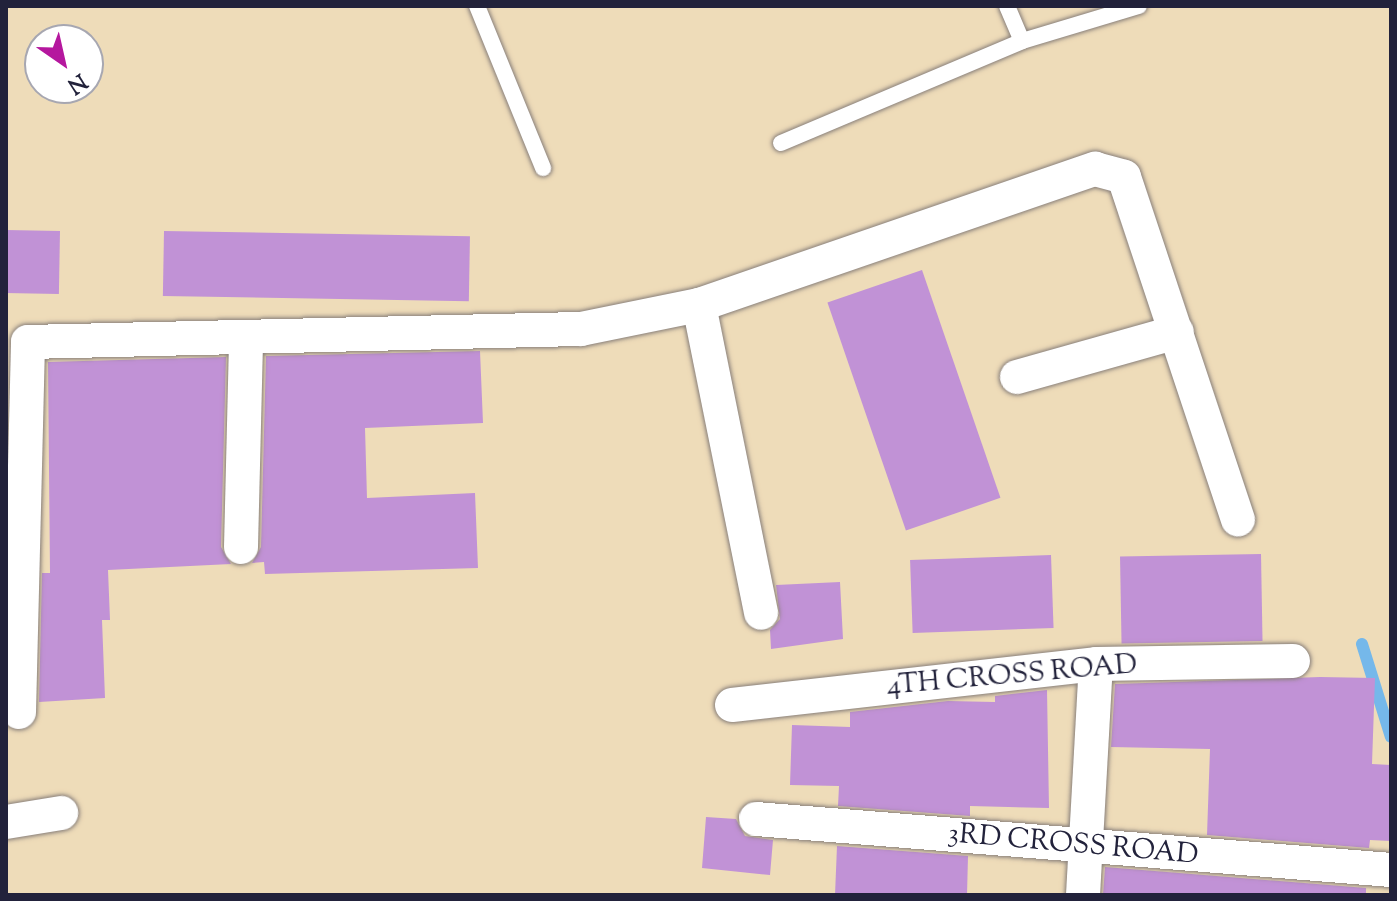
<!DOCTYPE html>
<html>
<head>
<meta charset="utf-8">
<style>
	body { margin:0 }
	#map { position:relative; width:1397px; height:901px; overflow:hidden; background:#eedcb9; font-family:"Sorts Mill Goudy",serif }
	div>[style] { position:absolute }
	.stream>* { height:12px; margin:-6px; padding:0 6px; transform-origin:6px; border-radius:6px; background:#75b8ea }
	.building>* { inset:0; background:#c192d6; transform-origin:0 0 }
	.roads { filter:drop-shadow(0 0 2px #887f7a) drop-shadow(0 0 2px #887f7a) }
	.lane>* { height:16px; margin:-8px; padding:0 8px; transform-origin:8px; border-radius:8px; background:#fff }
	.street>* { height:34px; margin:-17px; padding:0 17px; transform-origin:17px; border-radius:17px; background:#fff }
	span { translate:-50% -50%; white-space:nowrap; text-align:center; line-height:1.15; -webkit-text-stroke:6px #fff; paint-order:stroke }
	.street-label { font-size:28px; color:#22223b }
	.frame { position:absolute; inset:0; border:8px solid #22223b; pointer-events:none }
	.north { position:absolute; left:24px; top:24px; width:80px; height:80px; box-sizing:border-box; background:#fff; border:2px solid #a7a7b1; border-radius:50%; rotate:146deg; font-size:22px; font-weight:700; line-height:32px; text-align:center; color:#22223b }
	.north::after { content:''; display:block; margin:auto; width:28px; height:36px; background:#b5179e; clip-path:polygon(50% 0,100% 100%,50% 72%,0 100%) }
</style>
</head>
<body>
<div id="map">
	<div class="stream">
		<i style="left:1362px;top:644px;width:97px;rotate:72.7deg"></i>
	</div>
	<div class="building">
		<i style="left:6px;top:230px;width:54px;height:63px;rotate:1deg"></i>
		<i style="left:164px;top:231px;width:306px;height:65px;rotate:1deg"></i>
		<i style="left:922px;top:270px;width:241px;height:100px;rotate:71deg"></i>
		<i style="clip-path:polygon(480px 351px,483px 423px,365px 428px,367px 498px,475px 493px,478px 568px,265px 574px,264px 562px,252px 563px,261px 547px,266px 356px)"></i>
		<i style="clip-path:polygon(226px 357px,221px 547px,231px 564px,108px 570px,110px 620px,102px 620px,105px 698px,39px 702px,42px 573px,50px 573px,48px 362px)"></i>
		<i style="left:1261px;top:554px;width:87px;height:141px;rotate:89deg"></i>
		<i style="left:1051px;top:555px;width:73px;height:141px;rotate:88deg"></i>
		<i style="clip-path:polygon(840px 582px,843px 639px,771px 649px,770px 630px,780px 619px,776px 585px)"></i>
		<i style="clip-path:polygon(1320px 677px,1375px 678px,1372px 764px,1391px 765px,1391px 841px,1370px 840px,1369px 848px,1207px 835px,1210px 749px,1111px 747px,1115px 684px)"></i>
		<i style="clip-path:polygon(1047px 690px,1049px 808px,970px 806px,970px 816px,838px 806px,839px 786px,790px 785px,792px 725px,850px 727px,850px 712px,948px 701px,995px 702px,995px 696px)"></i>
		<i style="clip-path:polygon(706px 817px,736px 819px,745px 836px,773px 840px,770px 875px,702px 868px)"></i>
		<i style="clip-path:polygon(837px 846px,968px 856px,967px 895px,835px 895px)"></i>
		<i style="clip-path:polygon(1105px 867px,1366px 888px,1366px 895px,1103px 895px)"></i>
	</div>
	<div class="roads">
		<div class="lane">
			<i style="left:477px;top:6px;width:175px;rotate:67.8deg"></i>
			<i style="left:1007px;top:6px;width:38px;rotate:67deg"></i>
			<i style="left:781px;top:143px;width:262px;rotate:-22.9deg"></i>
			<i style="left:1022px;top:41px;width:122px;rotate:-16.7deg"></i>
		</div>
		<div class="street">
			<i style="left:699px;top:305px;width:314px;rotate:78.6deg"></i>
			<i style="left:1017px;top:377px;width:166px;rotate:-15.7deg"></i>
			<i style="left:241px;top:547px;width:210px;rotate:-88.6deg"></i>
			<i style="left:732px;top:705px;width:366px;rotate:-6.4deg"></i>
			<i style="left:1096px;top:664px;width:197px;rotate:-0.9deg"></i>
			<i style="left:19px;top:712px;width:370px;rotate:-88.6deg"></i>
			<i style="left:28px;top:342px;width:553px;rotate:-1.35deg"></i>
			<i style="left:581px;top:329px;width:120px;rotate:-11.5deg"></i>
			<i style="left:699px;top:305px;width:419px;rotate:-19deg"></i>
			<i style="left:1095px;top:169px;width:30px;rotate:15deg"></i>
			<i style="left:1124px;top:177px;width:361px;rotate:71.6deg"></i>
			<i style="left:756px;top:819px;width:637px;rotate:4.59deg"></i>
			<i style="left:6px;top:822px;width:56px;rotate:-9.3deg"></i>
			<i style="left:1083px;top:895px;width:231px;rotate:-86.8deg"></i>
		</div>
	</div>
	<div class="street-label">
		<span style="left:1012px;top:676px;rotate:-5deg">4TH CROSS ROAD</span>
		<span style="left:1073px;top:845px;rotate:5deg">3RD CROSS ROAD</span>
	</div>
	<div class="frame"></div>
	<div class="north">N</div>
</div>
</body>
</html>
